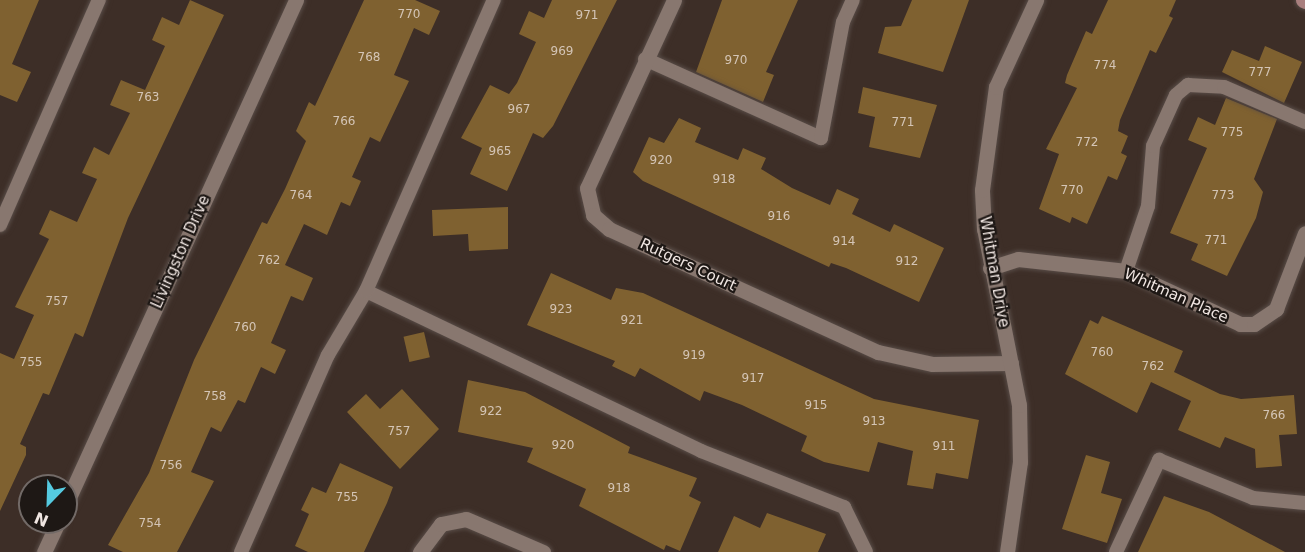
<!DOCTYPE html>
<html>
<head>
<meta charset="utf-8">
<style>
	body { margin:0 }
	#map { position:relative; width:1305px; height:552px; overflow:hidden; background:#3d2e27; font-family:"DejaVu Sans",sans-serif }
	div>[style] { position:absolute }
	.building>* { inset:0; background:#7f6130; transform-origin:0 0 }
	.roads { filter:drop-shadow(0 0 2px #584c47) drop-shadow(0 0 2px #584c47) }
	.service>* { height:14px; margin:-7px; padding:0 7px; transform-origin:7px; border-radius:7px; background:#88776f }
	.minor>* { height:15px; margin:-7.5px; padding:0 7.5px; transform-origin:7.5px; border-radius:7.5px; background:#88776f }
	.tertiary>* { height:15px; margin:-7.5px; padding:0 7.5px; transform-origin:7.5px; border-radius:7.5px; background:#88776f }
	.secondary>* { height:15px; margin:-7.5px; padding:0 7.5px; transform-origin:7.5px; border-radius:7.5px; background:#a97f7e }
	span { translate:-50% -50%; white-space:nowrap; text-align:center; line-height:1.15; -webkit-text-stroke:4.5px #1e1815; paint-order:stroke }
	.number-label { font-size:12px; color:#d4c5b6 }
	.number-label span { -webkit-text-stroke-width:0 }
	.street-label { font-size:15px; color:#f0e6e2 }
	.north { position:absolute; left:18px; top:474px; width:60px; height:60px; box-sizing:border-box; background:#1e1815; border:2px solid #726a67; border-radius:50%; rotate:203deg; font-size:16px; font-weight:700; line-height:24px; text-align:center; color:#f0e6e2 }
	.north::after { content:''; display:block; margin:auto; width:21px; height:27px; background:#55cae0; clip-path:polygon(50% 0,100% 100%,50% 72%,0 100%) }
</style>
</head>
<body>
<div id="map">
	<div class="building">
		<i style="clip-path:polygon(0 0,39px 0,12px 64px,31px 72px,17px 102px,0 95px)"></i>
		<i style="clip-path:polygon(190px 0,224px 15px,128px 218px,83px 337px,75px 333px,49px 395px,43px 393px,20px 444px,26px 447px,26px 455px,0 511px,0 353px,14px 359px,34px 315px,15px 307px,49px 239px,39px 234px,50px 210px,77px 222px,97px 179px,82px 173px,94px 147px,109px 155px,130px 113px,110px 105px,121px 80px,145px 90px,165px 46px,152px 40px,162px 17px,179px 25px)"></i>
		<i style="clip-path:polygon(364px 0,415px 0,440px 11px,429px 35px,414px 28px,394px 75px,409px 81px,380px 142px,370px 137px,352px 177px,361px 181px,350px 206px,341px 202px,327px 235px,304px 224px,285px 265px,313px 278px,303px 301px,291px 296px,271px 343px,286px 350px,275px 374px,261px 367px,245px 403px,238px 400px,221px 432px,211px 427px,191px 472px,214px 481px,177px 552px,123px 552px,108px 545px,149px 473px,194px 360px,262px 222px,267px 224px,285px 189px,306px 141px,296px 131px,309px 102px,315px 106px)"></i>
		<i style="clip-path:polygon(552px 0,617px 0,553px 126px,543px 138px,533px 133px,507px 191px,470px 174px,482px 148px,461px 138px,490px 85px,509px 94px,517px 83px,536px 42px,519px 34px,529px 11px,544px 18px)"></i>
		<i style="clip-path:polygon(722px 0,798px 0,766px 72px,774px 75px,763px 102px,696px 72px)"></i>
		<i style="clip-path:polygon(912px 0,969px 0,943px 72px,878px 53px,885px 27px,901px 26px)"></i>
		<i style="clip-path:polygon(1108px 0,1176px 0,1169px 16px,1173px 18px,1156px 53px,1150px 50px,1120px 120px,1118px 131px,1128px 136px,1121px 153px,1127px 156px,1117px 180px,1108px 176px,1087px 224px,1072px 217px,1070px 223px,1039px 209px,1059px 154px,1046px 149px,1077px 88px,1065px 83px,1067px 75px,1086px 31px,1092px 34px)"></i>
		<i style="clip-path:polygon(1265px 46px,1302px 62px,1284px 103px,1222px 72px,1232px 50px,1259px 61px)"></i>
		<i style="clip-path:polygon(863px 87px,937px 105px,920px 158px,869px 147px,875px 117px,858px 113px)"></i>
		<i style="clip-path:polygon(1226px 98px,1277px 119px,1254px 179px,1263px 192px,1256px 218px,1227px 276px,1191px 260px,1198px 244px,1170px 233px,1207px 148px,1188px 140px,1198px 117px,1215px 125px)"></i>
		<i style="clip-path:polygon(679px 118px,701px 128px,695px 142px,738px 160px,743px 148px,766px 158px,761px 169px,792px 188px,830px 205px,837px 189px,859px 199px,852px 214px,890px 232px,894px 224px,944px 248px,919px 302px,846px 268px,831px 263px,829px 267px,643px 181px,633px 172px,649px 137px,664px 143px)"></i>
		<i style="clip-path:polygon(508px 207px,508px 249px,469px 251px,468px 234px,433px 236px,432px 210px)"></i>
		<i style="clip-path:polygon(551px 273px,611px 300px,616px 288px,643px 293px,874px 399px,979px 420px,968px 479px,936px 473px,933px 489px,907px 485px,913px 451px,878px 442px,869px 472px,824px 462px,801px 451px,807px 436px,742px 405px,704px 391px,700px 401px,640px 368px,635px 377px,612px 366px,615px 361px,527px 325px)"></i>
		<i style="clip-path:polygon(1102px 316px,1183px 351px,1174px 372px,1220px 394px,1241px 399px,1294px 395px,1297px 434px,1279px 435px,1282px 466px,1256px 468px,1255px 449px,1225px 437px,1220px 448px,1178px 430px,1191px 401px,1151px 382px,1137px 413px,1065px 374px,1090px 320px,1098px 324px)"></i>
		<i style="left:424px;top:332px;width:26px;height:21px;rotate:77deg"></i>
		<i style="clip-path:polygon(468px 380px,525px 392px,630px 447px,628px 453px,697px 478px,689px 496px,701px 502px,680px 551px,666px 545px,664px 550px,579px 506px,586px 489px,527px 462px,533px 448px,458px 432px)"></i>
		<i style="clip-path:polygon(402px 389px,439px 429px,400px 469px,347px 412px,366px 394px,380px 409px)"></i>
		<i style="clip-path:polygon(1086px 455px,1110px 462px,1101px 493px,1122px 499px,1107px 543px,1062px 529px)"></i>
		<i style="clip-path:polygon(340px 463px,393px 487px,387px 503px,364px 552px,308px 552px,295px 546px,309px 514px,301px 510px,312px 487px,326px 493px)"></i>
		<i style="clip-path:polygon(1164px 496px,1209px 512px,1285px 552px,1138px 552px)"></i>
		<i style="clip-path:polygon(767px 513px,826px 534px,818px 552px,718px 552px,734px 516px,760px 528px)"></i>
	</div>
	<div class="roads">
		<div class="service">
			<i style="left:645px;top:59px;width:193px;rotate:24.2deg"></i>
			<i style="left:821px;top:138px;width:118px;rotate:-79.3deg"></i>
			<i style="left:843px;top:22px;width:24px;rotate:-66deg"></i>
			<i style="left:0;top:225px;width:246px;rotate:-66.3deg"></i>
			<i style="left:1126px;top:271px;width:69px;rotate:-71.3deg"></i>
			<i style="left:1148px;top:206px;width:60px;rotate:-85.2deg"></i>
			<i style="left:1153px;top:146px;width:56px;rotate:-65.7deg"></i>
			<i style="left:1176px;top:95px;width:16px;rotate:-40deg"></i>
			<i style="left:1188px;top:85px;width:36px;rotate:3deg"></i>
			<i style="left:1224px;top:87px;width:88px;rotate:23.4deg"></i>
			<i style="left:366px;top:291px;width:371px;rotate:25.5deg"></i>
			<i style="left:701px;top:451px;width:154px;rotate:21.4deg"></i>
			<i style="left:844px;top:507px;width:50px;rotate:63.9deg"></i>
			<i style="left:241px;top:552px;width:215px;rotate:-66.2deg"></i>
			<i style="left:328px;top:355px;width:74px;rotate:-59.3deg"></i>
			<i style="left:366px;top:291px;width:318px;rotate:-66.3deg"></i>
			<i style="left:1116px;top:552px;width:102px;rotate:-64.9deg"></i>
			<i style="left:1159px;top:460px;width:101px;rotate:22deg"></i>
			<i style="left:1253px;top:498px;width:52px;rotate:5.5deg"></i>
		</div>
		<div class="minor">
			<i style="left:674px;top:0;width:207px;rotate:114.8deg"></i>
			<i style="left:587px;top:188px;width:28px;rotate:77deg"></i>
			<i style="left:593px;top:215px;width:21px;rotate:41deg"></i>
			<i style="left:609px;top:229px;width:296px;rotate:24.6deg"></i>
			<i style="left:878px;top:352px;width:55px;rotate:12.5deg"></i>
			<i style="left:932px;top:364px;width:79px;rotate:-0.7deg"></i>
			<i style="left:990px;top:268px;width:29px;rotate:-18deg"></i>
			<i style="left:1018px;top:259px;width:109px;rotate:6.3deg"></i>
			<i style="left:1126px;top:271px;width:126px;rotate:24.9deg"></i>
			<i style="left:1240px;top:324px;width:14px"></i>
			<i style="left:1254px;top:324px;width:27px;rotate:-34deg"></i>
			<i style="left:1276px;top:309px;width:81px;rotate:-69.1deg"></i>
			<i style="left:66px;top:504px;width:554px;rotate:-65.47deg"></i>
			<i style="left:44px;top:552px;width:33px;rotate:-65deg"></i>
			<i style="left:420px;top:552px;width:35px;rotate:-53deg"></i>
			<i style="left:441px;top:524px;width:25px;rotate:-11deg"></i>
			<i style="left:466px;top:519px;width:84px;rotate:23.2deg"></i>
		</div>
		<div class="tertiary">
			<i style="left:1007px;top:552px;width:91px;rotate:-81.8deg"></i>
			<i style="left:1020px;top:462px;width:57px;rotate:-91deg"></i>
			<i style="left:1019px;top:405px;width:179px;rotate:-101.2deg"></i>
			<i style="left:984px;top:229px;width:39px;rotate:-93deg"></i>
			<i style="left:982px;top:190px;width:104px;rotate:-82.3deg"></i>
			<i style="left:996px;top:87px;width:96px;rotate:-65.3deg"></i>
		</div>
		<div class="secondary">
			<i style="left:1303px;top:0;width:2px;rotate:27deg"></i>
		</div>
	</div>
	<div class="number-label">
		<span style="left:409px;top:15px">770</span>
		<span style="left:587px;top:16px">971</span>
		<span style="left:562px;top:52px">969</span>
		<span style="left:369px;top:58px">768</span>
		<span style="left:736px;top:61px">970</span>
		<span style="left:1105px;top:66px">774</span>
		<span style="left:1260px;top:73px">777</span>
		<span style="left:148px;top:98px">763</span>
		<span style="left:519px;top:110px">967</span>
		<span style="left:344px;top:122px">766</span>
		<span style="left:903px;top:123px">771</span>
		<span style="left:1232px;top:133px">775</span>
		<span style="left:1087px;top:143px">772</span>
		<span style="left:500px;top:152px">965</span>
		<span style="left:661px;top:161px">920</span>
		<span style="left:724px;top:180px">918</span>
		<span style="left:1072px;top:191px">770</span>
		<span style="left:301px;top:196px">764</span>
		<span style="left:1223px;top:196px">773</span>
		<span style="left:779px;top:217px">916</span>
		<span style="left:1216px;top:241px">771</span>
		<span style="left:844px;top:242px">914</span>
		<span style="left:269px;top:261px">762</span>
		<span style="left:907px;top:262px">912</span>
		<span style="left:57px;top:302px">757</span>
		<span style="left:561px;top:310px">923</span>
		<span style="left:632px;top:321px">921</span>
		<span style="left:245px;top:328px">760</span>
		<span style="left:1102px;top:353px">760</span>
		<span style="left:694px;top:356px">919</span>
		<span style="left:31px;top:363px">755</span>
		<span style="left:1153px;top:367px">762</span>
		<span style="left:753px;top:379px">917</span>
		<span style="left:215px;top:397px">758</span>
		<span style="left:816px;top:406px">915</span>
		<span style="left:491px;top:412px">922</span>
		<span style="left:1274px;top:416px">766</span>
		<span style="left:874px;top:422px">913</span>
		<span style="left:399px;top:432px">757</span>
		<span style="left:563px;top:446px">920</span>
		<span style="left:944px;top:447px">911</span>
		<span style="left:171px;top:466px">756</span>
		<span style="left:619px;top:489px">918</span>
		<span style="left:347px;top:498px">755</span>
		<span style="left:150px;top:524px">754</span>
	</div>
	<div class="street-label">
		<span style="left:181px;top:252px;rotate:-66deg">Livingston Drive</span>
		<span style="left:688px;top:265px;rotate:25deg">Rutgers Court</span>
		<span style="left:994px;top:272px;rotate:80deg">Whitman Drive</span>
		<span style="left:1176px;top:296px;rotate:24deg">Whitman Place</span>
	</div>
	<div class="north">N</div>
</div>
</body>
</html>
